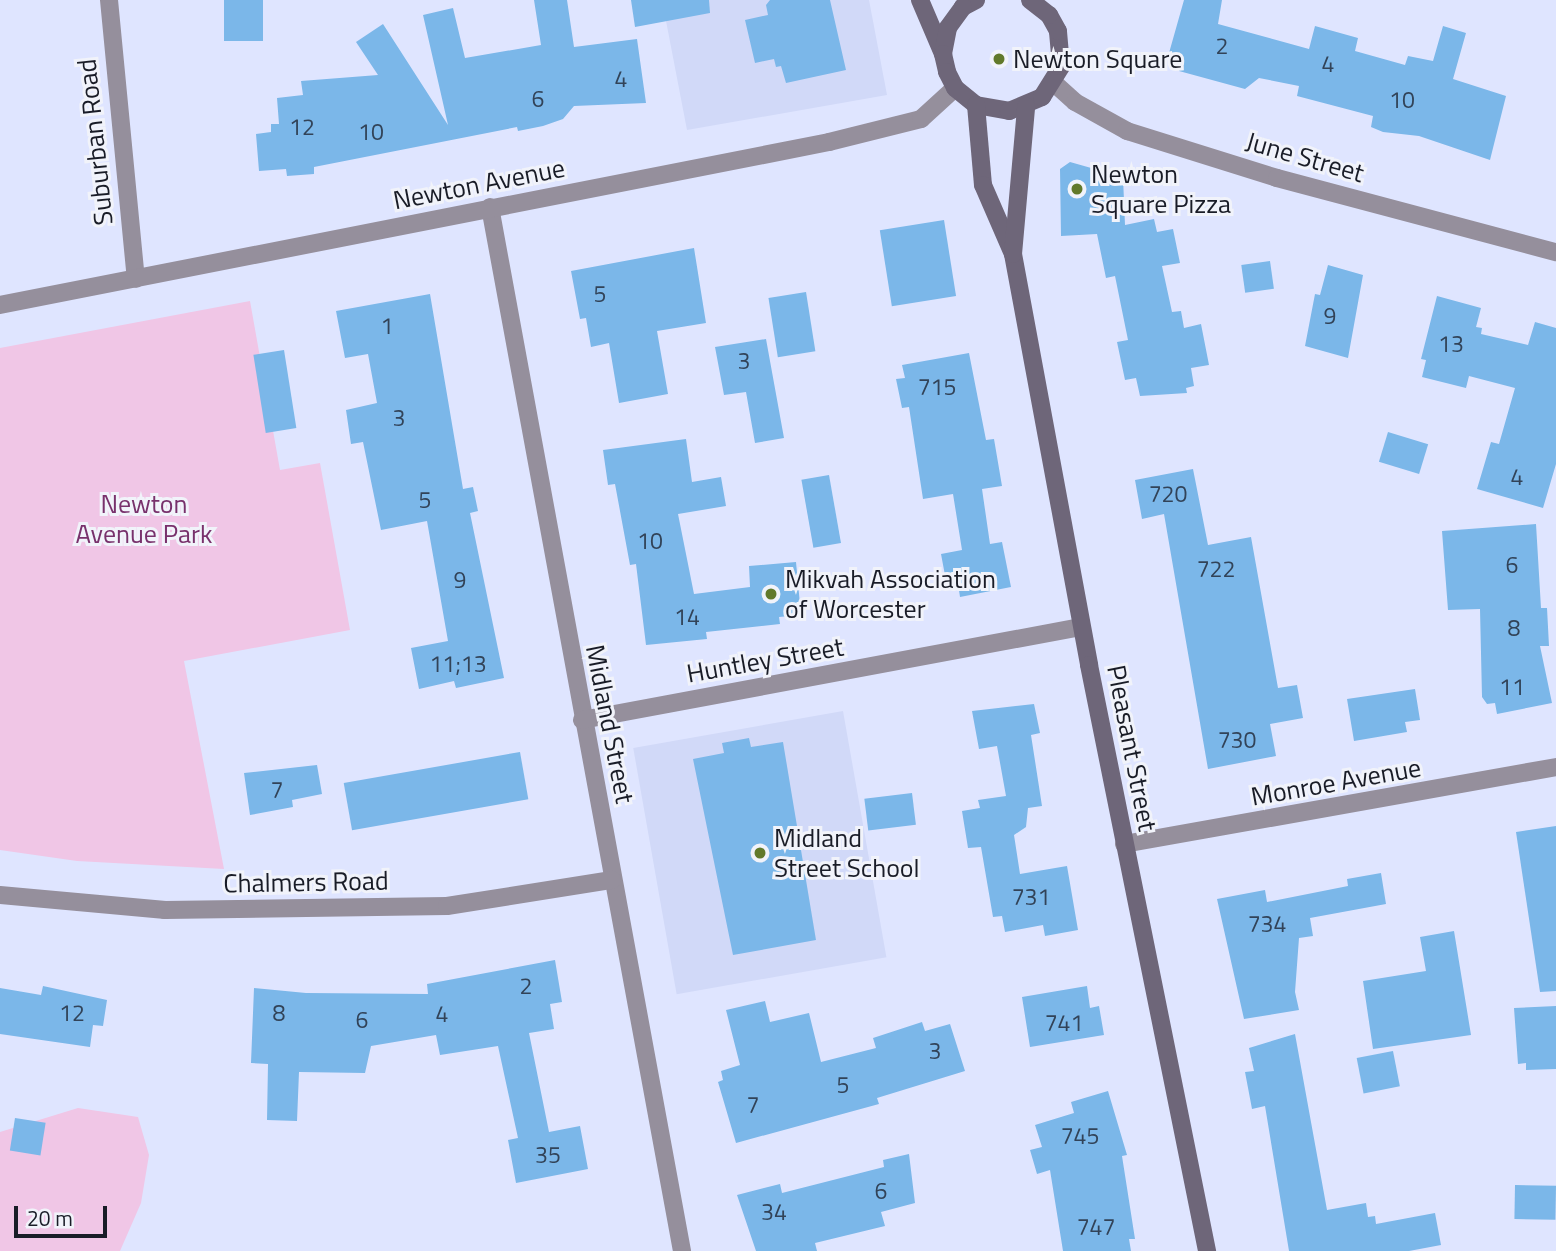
<!DOCTYPE html>
<html>
<head>
<meta charset="utf-8">
<style>
	body { margin:0 }
	#map { position:relative; width:1556px; height:1251px; overflow:hidden; background:#dfe5ff; font-family:"Titillium Web",sans-serif }
	div>[style] { position:absolute }
	.built>* { inset:0; background:#d1d9f8; transform-origin:0 0 }
	.green>* { inset:0; background:#f0c6e6 }
	.building>* { inset:0; background:#7bb7e9; transform-origin:0 0 }
	.minor>* { height:18px; margin:-9px; padding:0 9px; transform-origin:9px; border-radius:9px; background:#958f9c }
	.tertiary>* { height:18px; margin:-9px; padding:0 9px; transform-origin:9px; border-radius:9px; background:#958f9c }
	.secondary>* { height:18px; margin:-9px; padding:0 9px; transform-origin:9px; border-radius:9px; background:#6e6679 }
	.dots>* { width:19px; height:19px; translate:-50% -50%; box-sizing:border-box; border:4px solid #f1f3fa; border-radius:50% }
	span { translate:-50% -50%; white-space:nowrap; text-align:center; line-height:1.15; -webkit-text-stroke:6px #f1f3fa; paint-order:stroke }
	.number-label { font-size:23px; color:#324358 }
	.number-label span { -webkit-text-stroke-width:0 }
	.poi-label { font-size:26px; color:#191c27 }
	.left { translate:0 -50%; text-align:left }
	.street-label { font-size:26px; color:#191c27 }
	.park-label { font-size:26px; color:#78316c }
	.scale { position:absolute; left:14px; top:1206px; width:93px; height:32px; box-sizing:border-box; border:4px solid #191c27; border-top:0; padding-left:9px; font-size:21px; line-height:24px; white-space:nowrap; color:#191c27; -webkit-text-stroke:5px #f1f3fa; paint-order:stroke }
</style>
</head>
<body>
<div id="map">
	<div class="built">
		<i style="clip-path:polygon(662px 0,869px 0,887px 95px,687px 130px)"></i>
		<i style="left:843px;top:711px;width:250px;height:213px;rotate:80deg"></i>
	</div>
	<div class="green">
		<i style="clip-path:polygon(250px 301px,280px 470px,320px 463px,350px 630px,184px 661px,224px 869px,77px 861px,0 850px,0 348px)"></i>
		<i style="clip-path:polygon(78px 1108px,138px 1117px,149px 1155px,141px 1203px,120px 1251px,0 1251px,0 1132px)"></i>
	</div>
	<div class="building">
		<i style="left:224px;top:0;width:39px;height:41px"></i>
		<i style="clip-path:polygon(534px 0,567px 0,574px 47px,637px 39px,646px 103px,574px 106px,563px 119px,543px 126px,518px 131px,517px 127px,314px 167px,314px 174px,287px 176px,286px 169px,259px 171px,256px 134px,271px 132px,271px 124px,279px 124px,277px 98px,303px 95px,301px 81px,378px 75px,356px 42px,383px 24px,448px 125px,423px 15px,453px 8px,465px 58px,541px 45px)"></i>
		<i style="clip-path:polygon(631px 0,709px 0,710px 13px,635px 27px)"></i>
		<i style="clip-path:polygon(770px 0,830px 0,846px 70px,786px 83px,781px 66px,776px 67px,774px 59px,755px 63px,745px 20px,768px 15px,766px 5px)"></i>
		<i style="clip-path:polygon(1184px 0,1222px 0,1218px 24px,1309px 49px,1315px 26px,1358px 38px,1355px 51px,1405px 65px,1408px 56px,1433px 61px,1443px 26px,1466px 33px,1453px 79px,1506px 96px,1490px 160px,1419px 136px,1383px 132px,1371px 127px,1373px 116px,1297px 96px,1299px 86px,1259px 78px,1245px 89px,1179px 71px,1183px 57px,1169px 53px)"></i>
		<i style="clip-path:polygon(1070px 162px,1123px 177px,1125px 225px,1154px 219px,1157px 232px,1173px 229px,1180px 263px,1162px 266px,1172px 312px,1181px 311px,1184px 328px,1201px 324px,1209px 365px,1191px 368px,1194px 386px,1186px 388px,1187px 393px,1140px 396px,1136px 378px,1125px 380px,1117px 342px,1128px 340px,1115px 276px,1106px 278px,1097px 234px,1061px 236px,1060px 169px)"></i>
		<i style="left:944px;top:220px;width:77px;height:65px;rotate:81deg"></i>
		<i style="clip-path:polygon(694px 248px,706px 323px,657px 331px,668px 394px,619px 403px,609px 343px,591px 347px,586px 318px,580px 319px,571px 271px)"></i>
		<i style="left:1270px;top:261px;width:28px;height:29px;rotate:82deg"></i>
		<i style="clip-path:polygon(1328px 265px,1363px 275px,1348px 358px,1305px 346px,1315px 294px,1320px 295px)"></i>
		<i style="left:806px;top:292px;width:60px;height:38px;rotate:81deg"></i>
		<i style="clip-path:polygon(430px 294px,463px 489px,473px 487px,478px 511px,470px 513px,504px 678px,456px 688px,454px 681px,419px 689px,411px 648px,448px 641px,427px 521px,381px 530px,363px 442px,351px 444px,346px 410px,377px 403px,368px 354px,345px 358px,336px 311px)"></i>
		<i style="clip-path:polygon(1437px 296px,1481px 308px,1476px 327px,1482px 328px,1481px 334px,1528px 345px,1535px 322px,1556px 328px,1556px 464px,1543px 508px,1477px 489px,1491px 442px,1499px 444px,1515px 388px,1469px 376px,1466px 388px,1422px 377px,1426px 360px,1421px 359px)"></i>
		<i style="clip-path:polygon(766px 339px,784px 438px,755px 443px,746px 392px,724px 395px,715px 347px)"></i>
		<i style="left:284px;top:350px;width:79px;height:31px;rotate:81deg"></i>
		<i style="clip-path:polygon(969px 353px,986px 440px,994px 439px,1002px 486px,982px 489px,990px 544px,1002px 542px,1011px 587px,960px 597px,958px 584px,947px 586px,941px 554px,962px 550px,953px 494px,923px 499px,909px 407px,902px 408px,896px 379px,905px 378px,902px 365px)"></i>
		<i style="left:1388px;top:432px;width:42px;height:31px;rotate:17deg"></i>
		<i style="clip-path:polygon(686px 439px,692px 482px,721px 477px,726px 506px,678px 514px,694px 594px,750px 587px,749px 566px,796px 562px,801px 615px,779px 617px,780px 624px,706px 632px,707px 639px,646px 645px,636px 564px,630px 565px,615px 484px,608px 485px,603px 450px)"></i>
		<i style="clip-path:polygon(1193px 469px,1208px 545px,1251px 537px,1278px 688px,1297px 685px,1303px 718px,1270px 724px,1276px 756px,1208px 769px,1164px 514px,1142px 519px,1135px 480px)"></i>
		<i style="left:829px;top:475px;width:69px;height:28px;rotate:80deg"></i>
		<i style="clip-path:polygon(1536px 524px,1541px 608px,1547px 608px,1549px 646px,1540px 646px,1552px 703px,1497px 714px,1495px 703px,1487px 704px,1482px 697px,1480px 609px,1448px 610px,1442px 531px)"></i>
		<i style="clip-path:polygon(1415px 689px,1420px 720px,1405px 722px,1407px 732px,1354px 741px,1347px 699px)"></i>
		<i style="clip-path:polygon(1034px 704px,1040px 733px,1031px 735px,1042px 806px,1028px 808px,1026px 827px,1014px 835px,1020px 874px,1067px 866px,1078px 930px,1045px 936px,1043px 925px,1005px 932px,1002px 916px,993px 917px,981px 847px,968px 848px,962px 811px,980px 808px,978px 800px,1006px 796px,997px 746px,979px 749px,972px 711px)"></i>
		<i style="clip-path:polygon(749px 738px,751px 747px,783px 742px,816px 940px,733px 955px,693px 759px,724px 753px,722px 743px)"></i>
		<i style="left:520px;top:752px;width:48px;height:179px;rotate:80deg"></i>
		<i style="clip-path:polygon(317px 765px,322px 794px,292px 800px,293px 807px,250px 815px,244px 773px)"></i>
		<i style="left:912px;top:793px;width:32px;height:48px;rotate:83deg"></i>
		<i style="clip-path:polygon(1556px 826px,1556px 991px,1540px 992px,1516px 832px)"></i>
		<i style="clip-path:polygon(1381px 873px,1386px 904px,1310px 918px,1313px 936px,1299px 938px,1295px 992px,1299px 1010px,1244px 1019px,1217px 899px,1265px 890px,1267px 902px,1348px 886px,1347px 879px)"></i>
		<i style="clip-path:polygon(1454px 931px,1471px 1035px,1373px 1049px,1363px 981px,1426px 971px,1420px 937px)"></i>
		<i style="clip-path:polygon(555px 960px,562px 1002px,550px 1004px,554px 1029px,529px 1033px,549px 1132px,580px 1126px,588px 1169px,516px 1183px,508px 1140px,518px 1138px,498px 1046px,440px 1055px,436px 1035px,371px 1046px,365px 1073px,299px 1072px,297px 1121px,267px 1120px,268px 1064px,251px 1063px,254px 988px,306px 993px,428px 994px,427px 984px)"></i>
		<i style="clip-path:polygon(43px 986px,107px 1000px,103px 1026px,93px 1025px,90px 1047px,0 1034px,0 988px,41px 995px)"></i>
		<i style="clip-path:polygon(1087px 986px,1090px 1008px,1099px 1006px,1104px 1035px,1030px 1047px,1022px 997px)"></i>
		<i style="clip-path:polygon(765px 1001px,770px 1022px,809px 1013px,821px 1062px,876px 1048px,873px 1038px,922px 1022px,925px 1031px,950px 1024px,965px 1071px,877px 1098px,879px 1104px,736px 1143px,718px 1082px,723px 1080px,721px 1071px,740px 1065px,726px 1010px)"></i>
		<i style="clip-path:polygon(1556px 1006px,1556px 1069px,1526px 1070px,1526px 1063px,1518px 1064px,1514px 1008px)"></i>
		<i style="clip-path:polygon(1295px 1034px,1327px 1210px,1366px 1203px,1368px 1217px,1375px 1216px,1376px 1224px,1435px 1213px,1441px 1245px,1409px 1251px,1289px 1251px,1265px 1106px,1252px 1109px,1245px 1072px,1254px 1071px,1249px 1048px)"></i>
		<i style="left:1393px;top:1051px;width:36px;height:37px;rotate:79deg"></i>
		<i style="clip-path:polygon(1108px 1091px,1127px 1155px,1122px 1156px,1135px 1239px,1129px 1239px,1131px 1251px,1063px 1251px,1050px 1170px,1037px 1174px,1030px 1150px,1042px 1147px,1035px 1125px,1074px 1113px,1071px 1102px)"></i>
		<i style="left:15px;top:1118px;width:31px;height:33px;rotate:9deg"></i>
		<i style="clip-path:polygon(909px 1154px,915px 1203px,881px 1212px,885px 1226px,815px 1243px,817px 1251px,756px 1251px,737px 1195px,780px 1184px,782px 1193px,884px 1167px,883px 1160px)"></i>
		<i style="left:1515px;top:1185px;width:41px;height:34px;rotate:1deg"></i>
	</div>
	<div class="minor">
		<i style="left:109px;top:0;width:280px;rotate:84.5deg"></i>
		<i style="left:490px;top:207px;width:1062px;rotate:79.58deg"></i>
		<i style="left:0;top:305px;width:845px;rotate:-11.12deg"></i>
		<i style="left:829px;top:142px;width:95px;rotate:-14deg"></i>
		<i style="left:921px;top:119px;width:46px;rotate:-42.4deg"></i>
		<i style="left:582px;top:720px;width:508px;rotate:-10.56deg"></i>
		<i style="left:1124px;top:844px;width:439px;rotate:-10.1deg"></i>
		<i style="left:0;top:895px;width:166px;rotate:5.2deg"></i>
		<i style="left:165px;top:910px;width:282px;rotate:-0.8deg"></i>
		<i style="left:447px;top:906px;width:167px;rotate:-9deg"></i>
	</div>
	<div class="tertiary">
		<i style="left:1054px;top:83px;width:28px;rotate:42deg"></i>
		<i style="left:1075px;top:102px;width:60px;rotate:29.1deg"></i>
		<i style="left:1127px;top:131px;width:157px;rotate:17.4deg"></i>
		<i style="left:1277px;top:178px;width:289px;rotate:14.9deg"></i>
	</div>
	<div class="secondary">
		<i style="left:920px;top:0;width:59px;rotate:66.9deg"></i>
		<i style="left:976px;top:0;width:15px;rotate:152deg"></i>
		<i style="left:963px;top:7px;width:26px;rotate:126deg"></i>
		<i style="left:948px;top:28px;width:26px;rotate:101deg"></i>
		<i style="left:943px;top:54px;width:18px;rotate:77deg"></i>
		<i style="left:947px;top:72px;width:18px;rotate:63deg"></i>
		<i style="left:955px;top:88px;width:27px;rotate:39deg"></i>
		<i style="left:976px;top:105px;width:34px;rotate:10deg"></i>
		<i style="left:1009px;top:111px;width:36px;rotate:-23deg"></i>
		<i style="left:1042px;top:97px;width:36px;rotate:-58deg"></i>
		<i style="left:1061px;top:66px;width:35px;rotate:-95deg"></i>
		<i style="left:1058px;top:31px;width:18px;rotate:-119deg"></i>
		<i style="left:1049px;top:15px;width:24px;rotate:-142deg"></i>
		<i style="left:976px;top:105px;width:80px;rotate:85deg"></i>
		<i style="left:983px;top:185px;width:75px;rotate:66.5deg"></i>
		<i style="left:1013px;top:254px;width:418px;rotate:79.5deg"></i>
		<i style="left:1089px;top:665px;width:598px;rotate:78.61deg"></i>
		<i style="left:1013px;top:254px;width:148px;rotate:-84.9deg"></i>
	</div>
	<div class="dots">
		<i style="left:999px;top:59px;background:#61792b"></i>
		<i style="left:1077px;top:189px;background:#61792b"></i>
		<i style="left:771px;top:594px;background:#61792b"></i>
		<i style="left:760px;top:853px;background:#61792b"></i>
	</div>
	<div class="number-label">
		<span style="left:1222px;top:46px">2</span>
		<span style="left:1328px;top:64px">4</span>
		<span style="left:621px;top:79px">4</span>
		<span style="left:538px;top:99px">6</span>
		<span style="left:1402px;top:100px">10</span>
		<span style="left:302px;top:127px">12</span>
		<span style="left:371px;top:132px">10</span>
		<span style="left:600px;top:294px">5</span>
		<span style="left:1330px;top:316px">9</span>
		<span style="left:387px;top:326px">1</span>
		<span style="left:1451px;top:344px">13</span>
		<span style="left:744px;top:361px">3</span>
		<span style="left:937px;top:387px">715</span>
		<span style="left:399px;top:418px">3</span>
		<span style="left:1517px;top:477px">4</span>
		<span style="left:1168px;top:494px">720</span>
		<span style="left:425px;top:500px">5</span>
		<span style="left:650px;top:541px">10</span>
		<span style="left:1512px;top:565px">6</span>
		<span style="left:1216px;top:569px">722</span>
		<span style="left:460px;top:580px">9</span>
		<span style="left:687px;top:617px">14</span>
		<span style="left:1514px;top:628px">8</span>
		<span style="left:458px;top:664px">11;13</span>
		<span style="left:1512px;top:687px">11</span>
		<span style="left:1237px;top:740px">730</span>
		<span style="left:277px;top:790px">7</span>
		<span style="left:1031px;top:897px">731</span>
		<span style="left:1267px;top:924px">734</span>
		<span style="left:526px;top:986px">2</span>
		<span style="left:72px;top:1013px">12</span>
		<span style="left:279px;top:1013px">8</span>
		<span style="left:442px;top:1014px">4</span>
		<span style="left:362px;top:1020px">6</span>
		<span style="left:1064px;top:1023px">741</span>
		<span style="left:935px;top:1051px">3</span>
		<span style="left:843px;top:1085px">5</span>
		<span style="left:753px;top:1105px">7</span>
		<span style="left:1080px;top:1136px">745</span>
		<span style="left:548px;top:1155px">35</span>
		<span style="left:881px;top:1191px">6</span>
		<span style="left:774px;top:1212px">34</span>
		<span style="left:1096px;top:1227px">747</span>
	</div>
	<div class="poi-label">
		<span class="left" style="left:1013px;top:59px">Newton Square</span>
		<span class="left" style="left:1091px;top:189px">Newton<br>Square Pizza</span>
		<span class="left" style="left:785px;top:594px">Mikvah Association<br>of Worcester</span>
		<span class="left" style="left:774px;top:853px">Midland<br>Street School</span>
	</div>
	<div class="street-label">
		<span style="left:95px;top:142px;rotate:-96deg">Suburban Road</span>
		<span style="left:1305px;top:157px;rotate:16deg">June Street</span>
		<span style="left:479px;top:184px;rotate:-11deg">Newton Avenue</span>
		<span style="left:765px;top:660px;rotate:-10deg">Huntley Street</span>
		<span style="left:610px;top:724px;rotate:79deg">Midland Street</span>
		<span style="left:1132px;top:748px;rotate:79deg">Pleasant Street</span>
		<span style="left:1336px;top:782px;rotate:-10deg">Monroe Avenue</span>
		<span style="left:306px;top:882px;rotate:-1deg">Chalmers Road</span>
	</div>
	<div class="park-label">
		<span style="left:144px;top:519px">Newton<br>Avenue Park</span>
	</div>
	<div class="scale">20 m</div>
</div>
</body>
</html>
